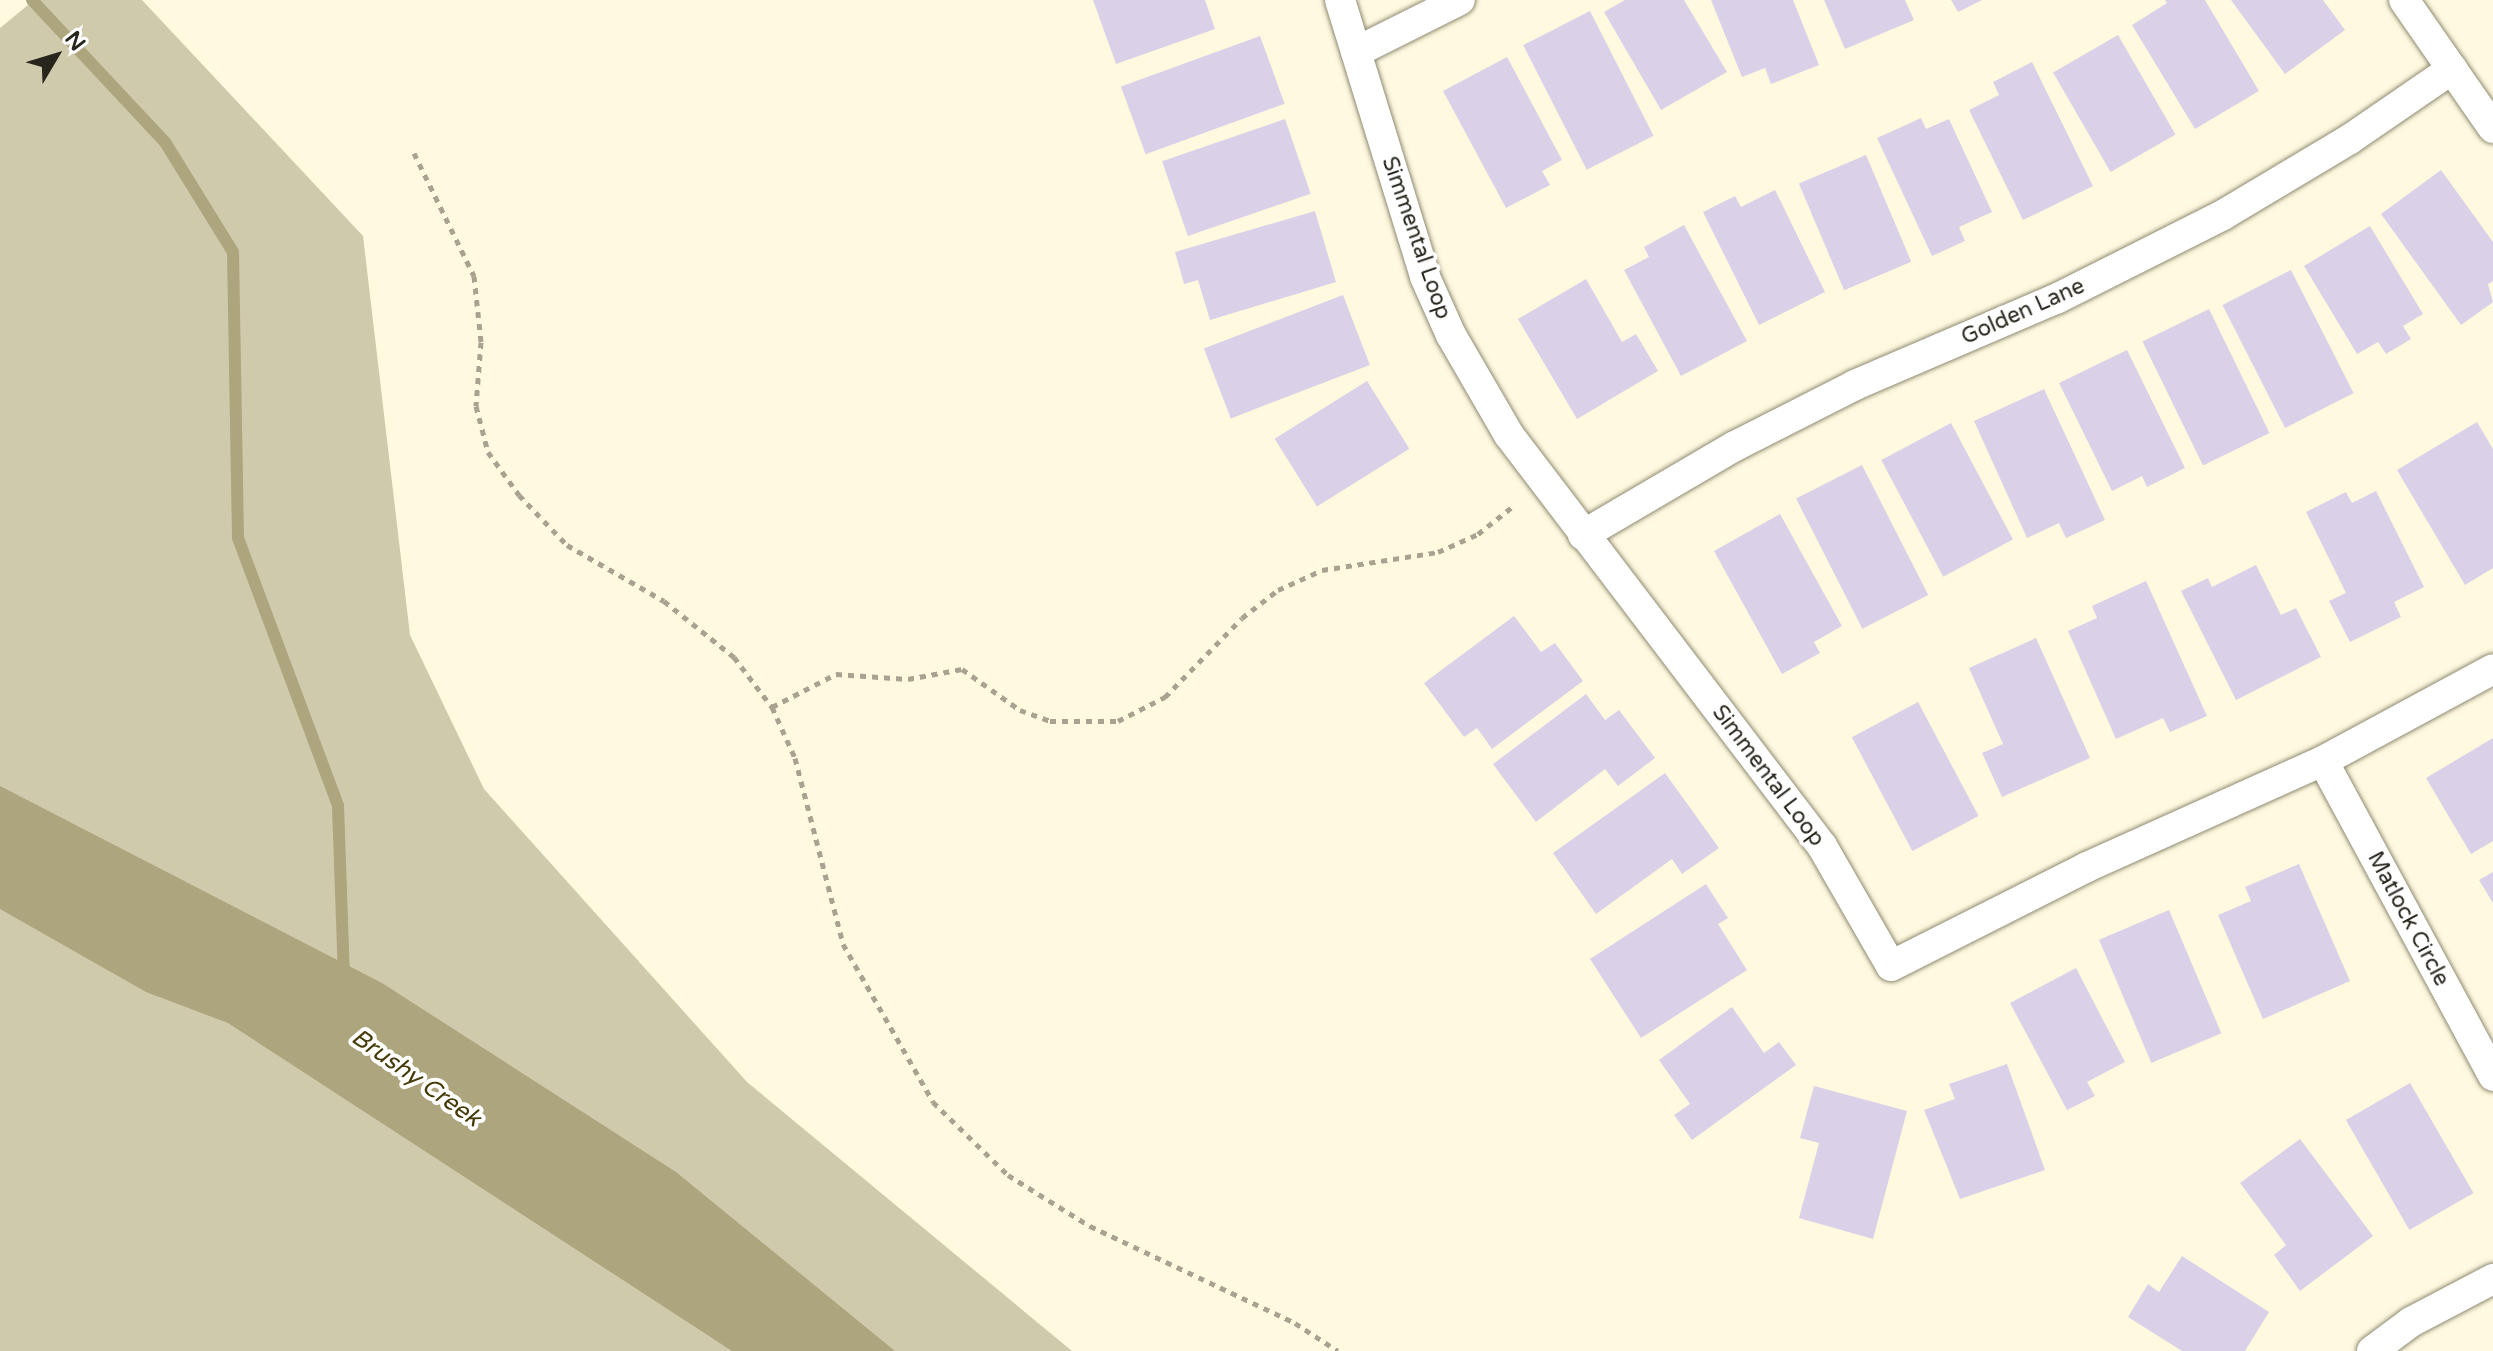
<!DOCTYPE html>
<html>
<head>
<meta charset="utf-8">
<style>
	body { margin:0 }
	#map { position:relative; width:2493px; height:1351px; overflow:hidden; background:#fef9df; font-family:"Varela Round",sans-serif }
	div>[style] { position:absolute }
	.green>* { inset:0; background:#d0caac }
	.water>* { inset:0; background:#ada57d }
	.stream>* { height:12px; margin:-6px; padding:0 6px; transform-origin:6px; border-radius:6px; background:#ada57d }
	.building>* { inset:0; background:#dad1e9; transform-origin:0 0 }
	.path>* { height:5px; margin-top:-2.5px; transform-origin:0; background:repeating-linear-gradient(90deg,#a7a390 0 6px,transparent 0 12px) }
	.roads { filter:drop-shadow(0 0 2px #8f8a73) drop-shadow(0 0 2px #8f8a73) }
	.street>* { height:30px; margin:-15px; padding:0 15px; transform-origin:15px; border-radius:15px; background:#fff }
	span { translate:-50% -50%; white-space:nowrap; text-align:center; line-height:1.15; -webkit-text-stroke:8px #fff; paint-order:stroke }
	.street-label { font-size:22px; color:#27251c }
	.water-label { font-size:24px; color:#453b07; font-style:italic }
	.north { position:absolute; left:16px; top:16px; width:80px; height:80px; -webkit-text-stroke:6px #fff; paint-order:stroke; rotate:52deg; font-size:22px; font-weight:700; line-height:32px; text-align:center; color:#27251c }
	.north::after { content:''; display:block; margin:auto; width:28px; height:36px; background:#27251c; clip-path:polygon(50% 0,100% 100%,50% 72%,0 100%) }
</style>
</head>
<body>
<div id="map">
	<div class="green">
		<i style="clip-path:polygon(34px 0,142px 0,363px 236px,410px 635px,484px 789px,747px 1082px,1072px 1351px,0 1351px,0 28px)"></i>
	</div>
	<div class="water">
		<i style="clip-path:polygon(0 786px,382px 983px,676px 1172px,895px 1351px,732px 1351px,228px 1023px,146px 992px,0 909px)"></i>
	</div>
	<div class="stream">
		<i style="left:32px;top:0;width:195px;rotate:46.9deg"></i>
		<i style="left:165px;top:142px;width:129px;rotate:58.3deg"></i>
		<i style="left:233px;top:252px;width:286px;rotate:89deg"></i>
		<i style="left:238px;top:538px;width:286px;rotate:69.5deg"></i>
		<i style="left:338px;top:806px;width:173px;rotate:88deg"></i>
	</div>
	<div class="building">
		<i style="clip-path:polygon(1093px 0,1205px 0,1215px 29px,1116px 64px)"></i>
		<i style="clip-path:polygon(1625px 0,1684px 0,1727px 72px,1661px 110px,1604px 12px)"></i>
		<i style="clip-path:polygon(1711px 0,1793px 0,1819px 65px,1771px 84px,1765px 68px,1742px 77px)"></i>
		<i style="clip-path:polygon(1824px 0,1905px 0,1914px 20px,1845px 49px)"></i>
		<i style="clip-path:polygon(1951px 0,1982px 0,1958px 12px)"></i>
		<i style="clip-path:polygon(2165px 0,2205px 0,2259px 91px,2195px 129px,2132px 25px,2167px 3px)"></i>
		<i style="clip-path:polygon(2231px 0,2323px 0,2345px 30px,2285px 74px)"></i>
		<i style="left:1590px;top:11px;width:140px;height:75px;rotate:63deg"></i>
		<i style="left:2118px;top:35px;width:115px;height:75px;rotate:60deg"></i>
		<i style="left:1260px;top:36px;width:72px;height:148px;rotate:70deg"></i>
		<i style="clip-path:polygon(1507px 57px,1562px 160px,1542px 171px,1550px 185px,1506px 208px,1443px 91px)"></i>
		<i style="clip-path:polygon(2032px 62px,2093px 186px,2023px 220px,1969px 110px,1999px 95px,1993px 82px)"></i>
		<i style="clip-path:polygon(1921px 118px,1926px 129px,1949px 119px,1992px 212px,1959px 227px,1965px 241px,1932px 256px,1877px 138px)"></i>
		<i style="left:1285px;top:119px;width:79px;height:130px;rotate:71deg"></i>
		<i style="left:1866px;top:155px;width:116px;height:73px;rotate:67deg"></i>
		<i style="clip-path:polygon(2441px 170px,2493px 242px,2493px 281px,2488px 284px,2493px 302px,2461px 325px,2381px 214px)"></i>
		<i style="clip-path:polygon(1775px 190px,1825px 292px,1759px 325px,1703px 212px,1735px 196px,1741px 207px)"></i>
		<i style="clip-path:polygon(1315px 211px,1336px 282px,1210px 320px,1198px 280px,1184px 284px,1175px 252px)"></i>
		<i style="clip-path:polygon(1684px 225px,1747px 341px,1681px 376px,1624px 270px,1649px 257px,1644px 247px)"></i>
		<i style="clip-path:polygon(2370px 226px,2423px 314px,2403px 326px,2411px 339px,2386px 354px,2378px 342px,2357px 354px,2304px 266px)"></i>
		<i style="left:2291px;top:270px;width:138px;height:77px;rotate:63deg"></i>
		<i style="clip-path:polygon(1586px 279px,1622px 342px,1636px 334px,1658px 371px,1577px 419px,1518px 319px)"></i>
		<i style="left:1343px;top:295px;width:75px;height:149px;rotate:69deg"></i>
		<i style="left:2209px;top:309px;width:138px;height:74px;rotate:64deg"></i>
		<i style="clip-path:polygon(2127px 350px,2185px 468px,2147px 487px,2142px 476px,2112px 491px,2059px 383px)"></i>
		<i style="left:1367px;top:381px;width:80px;height:109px;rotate:58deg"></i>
		<i style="clip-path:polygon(2044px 389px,2105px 520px,2066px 538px,2059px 523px,2027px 538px,1974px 421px)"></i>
		<i style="clip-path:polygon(2477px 422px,2493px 449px,2493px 568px,2465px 585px,2397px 470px)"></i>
		<i style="left:1951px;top:423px;width:132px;height:79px;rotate:62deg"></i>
		<i style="left:1862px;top:465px;width:146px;height:74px;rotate:63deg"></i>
		<i style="clip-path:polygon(2376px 491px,2424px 587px,2394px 602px,2401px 617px,2350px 642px,2329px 601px,2346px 593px,2306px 512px,2346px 492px,2352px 503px)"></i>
		<i style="clip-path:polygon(1780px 514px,1842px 626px,1814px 642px,1820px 653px,1782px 674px,1714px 551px)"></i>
		<i style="clip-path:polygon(2256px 565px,2281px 615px,2296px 608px,2321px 657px,2236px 700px,2181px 591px,2208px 578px,2212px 587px)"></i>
		<i style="clip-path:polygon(2146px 581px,2207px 716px,2170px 732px,2163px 718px,2116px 739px,2068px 631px,2097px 618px,2092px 606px)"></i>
		<i style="clip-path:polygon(1514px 616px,1541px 652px,1555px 643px,1583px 681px,1492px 749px,1477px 728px,1464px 737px,1424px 683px)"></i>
		<i style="clip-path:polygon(2036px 638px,2090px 758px,2002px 797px,1982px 753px,2003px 744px,1969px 668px)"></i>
		<i style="clip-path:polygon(1586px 694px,1605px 720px,1619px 710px,1655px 758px,1618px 786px,1605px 769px,1536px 822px,1493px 764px)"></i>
		<i style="left:1918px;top:702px;width:129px;height:75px;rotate:62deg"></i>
		<i style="clip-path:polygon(2493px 738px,2493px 841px,2471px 854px,2426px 778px)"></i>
		<i style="clip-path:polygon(1665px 773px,1719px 848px,1682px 874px,1672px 859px,1596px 914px,1553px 853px)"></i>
		<i style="clip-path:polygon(2299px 864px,2350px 981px,2263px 1019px,2218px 915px,2251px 901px,2245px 887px)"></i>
		<i style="clip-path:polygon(2493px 872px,2493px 903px,2479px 880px)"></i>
		<i style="clip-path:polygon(1706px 884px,1728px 918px,1718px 924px,1747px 970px,1641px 1038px,1590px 959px)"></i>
		<i style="left:2169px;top:910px;width:134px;height:76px;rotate:67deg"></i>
		<i style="clip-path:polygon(2076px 968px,2125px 1062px,2087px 1082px,2095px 1096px,2067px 1110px,2010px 1003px)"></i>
		<i style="clip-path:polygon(1732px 1007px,1764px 1053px,1779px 1042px,1796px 1065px,1692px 1140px,1674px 1115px,1690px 1104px,1659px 1060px)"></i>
		<i style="clip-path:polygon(2007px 1064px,2045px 1170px,1960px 1199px,1924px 1110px,1955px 1099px,1949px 1084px)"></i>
		<i style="left:2410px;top:1083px;width:127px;height:74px;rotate:60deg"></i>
		<i style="clip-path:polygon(1814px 1086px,1907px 1111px,1873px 1239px,1799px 1218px,1819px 1143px,1800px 1138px)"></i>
		<i style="clip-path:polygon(2300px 1139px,2373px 1236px,2300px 1291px,2274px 1255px,2286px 1245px,2240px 1183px)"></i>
		<i style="clip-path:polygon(2182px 1256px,2269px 1312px,2245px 1351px,2182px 1351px,2128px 1317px,2148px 1284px,2159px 1292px)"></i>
	</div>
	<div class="path">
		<i style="left:414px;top:153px;width:137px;rotate:64deg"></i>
		<i style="left:474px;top:276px;width:66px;rotate:83.9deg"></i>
		<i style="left:481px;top:342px;width:64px;rotate:94.5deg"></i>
		<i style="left:476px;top:406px;width:48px;rotate:75.4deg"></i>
		<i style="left:488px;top:452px;width:53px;rotate:54.2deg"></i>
		<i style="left:519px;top:495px;width:69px;rotate:46.2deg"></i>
		<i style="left:567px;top:545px;width:112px;rotate:30deg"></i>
		<i style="left:664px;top:601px;width:90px;rotate:38.7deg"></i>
		<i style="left:734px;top:657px;width:63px;rotate:52.8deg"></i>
		<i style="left:772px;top:707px;width:56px;rotate:65.7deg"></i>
		<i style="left:795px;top:758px;width:192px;rotate:75.5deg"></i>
		<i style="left:843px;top:944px;width:182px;rotate:60.3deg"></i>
		<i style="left:933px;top:1102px;width:105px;rotate:44.2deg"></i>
		<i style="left:1008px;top:1175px;width:97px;rotate:31.9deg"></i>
		<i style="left:1090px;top:1226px;width:227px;rotate:25.3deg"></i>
		<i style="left:1295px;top:1323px;width:51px;rotate:33.1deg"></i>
		<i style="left:772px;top:707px;width:72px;rotate:-27.3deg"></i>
		<i style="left:836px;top:674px;width:72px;rotate:4deg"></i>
		<i style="left:908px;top:679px;width:55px;rotate:-10.5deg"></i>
		<i style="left:962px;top:669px;width:71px;rotate:35.3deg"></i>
		<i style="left:1020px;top:710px;width:32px;rotate:20deg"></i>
		<i style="left:1050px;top:721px;width:68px"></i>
		<i style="left:1118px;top:721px;width:53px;rotate:-27.1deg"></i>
		<i style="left:1165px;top:697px;width:110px;rotate:-45.7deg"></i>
		<i style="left:1242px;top:618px;width:46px;rotate:-37.9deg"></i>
		<i style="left:1278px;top:590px;width:48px;rotate:-24.4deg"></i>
		<i style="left:1322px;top:570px;width:117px;rotate:-8.8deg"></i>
		<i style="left:1438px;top:552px;width:44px;rotate:-24.2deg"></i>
		<i style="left:1478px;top:534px;width:43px;rotate:-38.5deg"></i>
	</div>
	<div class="roads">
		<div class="street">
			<i style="left:1340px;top:0;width:290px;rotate:72.9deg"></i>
			<i style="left:1425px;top:277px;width:64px;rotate:65.9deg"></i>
			<i style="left:1451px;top:335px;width:116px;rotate:59.9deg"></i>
			<i style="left:1509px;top:435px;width:517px;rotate:52.71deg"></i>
			<i style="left:1822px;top:846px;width:138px;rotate:60.1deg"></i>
			<i style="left:1891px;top:966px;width:220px;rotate:-26.8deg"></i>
			<i style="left:2087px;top:867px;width:259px;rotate:-24.2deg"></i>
			<i style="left:2323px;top:761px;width:193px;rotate:-28.4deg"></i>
			<i style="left:2404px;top:0;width:156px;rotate:55.2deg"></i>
			<i style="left:1356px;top:52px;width:116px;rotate:-26.6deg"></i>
			<i style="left:1583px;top:535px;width:176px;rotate:-30.4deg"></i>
			<i style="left:1735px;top:446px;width:135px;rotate:-26.9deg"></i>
			<i style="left:1855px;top:385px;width:219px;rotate:-23.2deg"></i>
			<i style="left:2056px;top:299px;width:187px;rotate:-26.7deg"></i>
			<i style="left:2223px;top:215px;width:148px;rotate:-30.9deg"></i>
			<i style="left:2350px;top:139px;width:124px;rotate:-34.5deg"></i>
			<i style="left:2323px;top:761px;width:358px;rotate:61.6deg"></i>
			<i style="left:2372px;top:1351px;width:49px;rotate:-36.6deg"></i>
			<i style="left:2411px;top:1322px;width:93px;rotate:-27.7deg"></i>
		</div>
	</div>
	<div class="street-label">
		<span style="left:1416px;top:238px;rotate:71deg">Simmental Loop</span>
		<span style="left:2023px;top:312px;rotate:-24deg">Golden Lane</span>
		<span style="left:1768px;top:776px;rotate:53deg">Simmental Loop</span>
		<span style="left:2408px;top:919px;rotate:62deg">Matlock Circle</span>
	</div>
	<div class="water-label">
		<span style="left:416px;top:1078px;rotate:35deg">Brushy Creek</span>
	</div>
	<div class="north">N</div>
</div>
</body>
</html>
